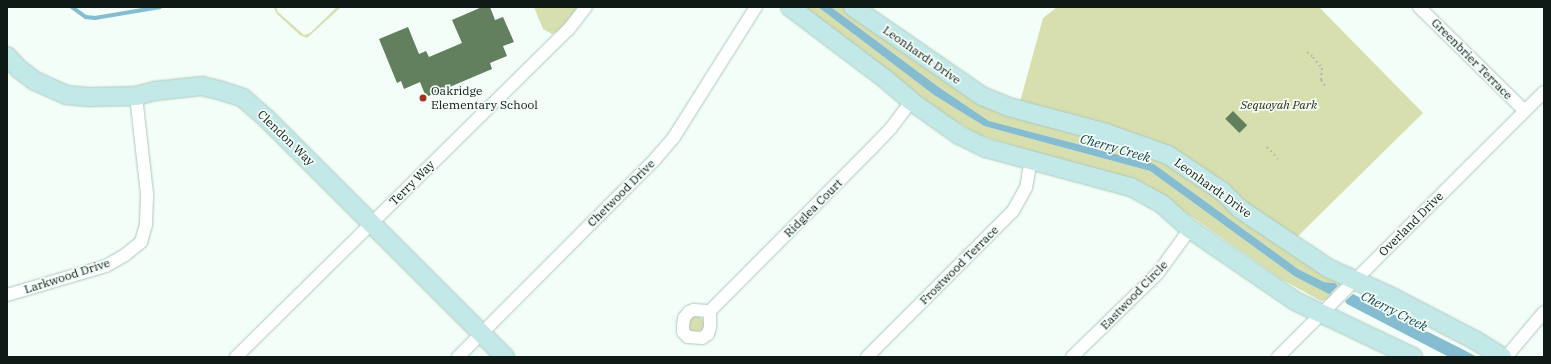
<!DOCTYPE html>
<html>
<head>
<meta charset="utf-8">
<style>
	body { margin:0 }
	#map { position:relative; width:1551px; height:364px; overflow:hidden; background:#f3fef9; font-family:"IBM Plex Serif",serif }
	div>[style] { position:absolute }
	.green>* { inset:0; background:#d8dfaf }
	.round { border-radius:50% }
	.water>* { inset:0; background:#85bccf }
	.stream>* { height:3.5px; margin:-1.75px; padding:0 1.75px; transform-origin:1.75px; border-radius:1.75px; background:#85bccf }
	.building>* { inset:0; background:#62805d; transform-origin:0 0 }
	.path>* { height:2px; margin-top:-1px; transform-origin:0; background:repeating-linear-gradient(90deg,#adb7b3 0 2px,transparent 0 5px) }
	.roads { filter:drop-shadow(0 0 1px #acc8bc) drop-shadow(0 0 1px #acc8bc) }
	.street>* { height:12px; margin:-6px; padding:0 6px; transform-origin:6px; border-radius:6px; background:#fff }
	.secondary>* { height:18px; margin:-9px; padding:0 9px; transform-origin:9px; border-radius:9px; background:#c2e8e8 }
	.dots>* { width:11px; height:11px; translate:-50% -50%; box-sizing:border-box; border:2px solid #f3fef9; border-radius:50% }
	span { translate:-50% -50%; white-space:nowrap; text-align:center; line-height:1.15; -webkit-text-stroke:3.5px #f3fef9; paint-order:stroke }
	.street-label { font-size:12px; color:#0f1915 }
	.poi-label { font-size:12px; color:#0f1915 }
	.left { translate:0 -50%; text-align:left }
	.park-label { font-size:12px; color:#2c2f0a; font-style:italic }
	.water-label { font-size:13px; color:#134351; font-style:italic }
	.frame { position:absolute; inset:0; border:8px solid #0f1915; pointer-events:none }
</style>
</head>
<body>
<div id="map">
	<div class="green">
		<i style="clip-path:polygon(274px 7px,276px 7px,278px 12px,304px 35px,310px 33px,337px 7px,341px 7px,307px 38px,300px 35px,276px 13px)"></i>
		<i style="clip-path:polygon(534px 7px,577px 7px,576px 12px,558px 31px,552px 34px,543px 29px)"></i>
		<i style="clip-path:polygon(801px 7px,818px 7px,934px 95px,984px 126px,1150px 171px,1294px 276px,1332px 294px,1326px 300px,1321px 301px,1281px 279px,1153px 190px,979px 135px,940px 112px)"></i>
		<i style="clip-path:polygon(831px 7px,848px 7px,932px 71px,1160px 157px,1340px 281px,1340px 287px,1335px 283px,1324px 282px,1298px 269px,1154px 164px,989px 121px,940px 88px)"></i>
		<i style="clip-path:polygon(1057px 7px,1319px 7px,1423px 113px,1296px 238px,1244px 203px,1182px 155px,1159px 142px,1134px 133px,1020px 102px,1043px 18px)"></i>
		<i class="round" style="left:688px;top:316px;width:16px;height:16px"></i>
	</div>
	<div class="water">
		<i style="clip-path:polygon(818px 7px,831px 7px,940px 88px,989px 121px,1154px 164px,1298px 269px,1324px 282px,1335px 283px,1338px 286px,1330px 294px,1327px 293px,1294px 276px,1150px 171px,984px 126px,934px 95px)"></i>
		<i style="clip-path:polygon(1353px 294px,1462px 349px,1477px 357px,1449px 357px,1347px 304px,1345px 301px)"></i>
	</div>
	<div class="stream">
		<i style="left:72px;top:7px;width:17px;rotate:36deg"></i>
		<i style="left:86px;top:17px;width:9px;rotate:6deg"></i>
		<i style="left:95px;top:18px;width:66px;rotate:-9.6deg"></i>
	</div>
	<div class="building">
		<i style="clip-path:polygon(482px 7px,490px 7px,495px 20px,503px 17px,514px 42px,503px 46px,507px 56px,490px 63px,492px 69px,426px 97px,420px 82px,404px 89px,401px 81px,397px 83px,379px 39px,408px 27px,419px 54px,426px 51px,429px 57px,462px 43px,452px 20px)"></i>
		<i style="left:1233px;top:111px;width:20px;height:11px;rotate:45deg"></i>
	</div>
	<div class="path">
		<i style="left:1307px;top:52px;width:8px;rotate:40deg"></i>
		<i style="left:1313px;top:57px;width:14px;rotate:51deg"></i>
		<i style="left:1322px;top:68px;width:12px;rotate:95deg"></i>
		<i style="left:1321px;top:80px;width:10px;rotate:53deg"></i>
		<i style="left:1267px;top:147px;width:16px;rotate:47deg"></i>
	</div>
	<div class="roads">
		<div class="street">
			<i style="left:1419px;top:7px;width:148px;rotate:44.5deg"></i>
			<i style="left:7px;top:295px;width:103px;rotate:-16.3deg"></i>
			<i style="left:106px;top:266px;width:22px;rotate:-30deg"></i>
			<i style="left:125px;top:255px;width:21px;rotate:-39deg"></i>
			<i style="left:141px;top:242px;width:18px;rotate:-74deg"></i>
			<i style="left:146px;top:225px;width:31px;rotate:-88deg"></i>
			<i style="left:147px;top:194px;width:99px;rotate:-96.4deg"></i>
			<i style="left:710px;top:311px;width:16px;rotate:90deg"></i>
			<i style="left:710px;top:327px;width:7px;rotate:106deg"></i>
			<i style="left:708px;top:334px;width:7px;rotate:146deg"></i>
			<i style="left:702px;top:338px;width:14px;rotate:-176deg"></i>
			<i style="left:688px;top:337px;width:7px;rotate:-135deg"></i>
			<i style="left:683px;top:332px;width:6px;rotate:-90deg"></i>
			<i style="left:683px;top:326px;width:8px;rotate:-83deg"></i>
			<i style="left:684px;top:318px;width:8px;rotate:-50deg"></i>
			<i style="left:689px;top:312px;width:5px;rotate:-22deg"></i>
			<i style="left:694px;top:310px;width:16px;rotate:4deg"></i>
			<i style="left:710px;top:311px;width:227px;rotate:-45.2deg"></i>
			<i style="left:870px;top:150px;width:30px;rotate:-46deg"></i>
			<i style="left:891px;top:128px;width:34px;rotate:-53deg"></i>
			<i style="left:236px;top:357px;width:466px;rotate:-44.6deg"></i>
			<i style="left:568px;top:30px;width:29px;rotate:-52deg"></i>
			<i style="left:458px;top:357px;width:281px;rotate:-45.1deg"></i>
			<i style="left:656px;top:158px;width:28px;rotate:-49deg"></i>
			<i style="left:674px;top:137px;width:154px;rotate:-57.8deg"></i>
			<i style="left:867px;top:357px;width:206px;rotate:-45deg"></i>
			<i style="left:1013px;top:211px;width:26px;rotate:-61deg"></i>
			<i style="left:1026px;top:188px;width:27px;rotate:-80deg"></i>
			<i style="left:1072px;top:357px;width:120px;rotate:-44.3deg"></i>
			<i style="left:1158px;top:273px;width:54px;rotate:-54deg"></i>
			<i style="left:1278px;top:357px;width:375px;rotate:-44.9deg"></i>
			<i style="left:1506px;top:357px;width:59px;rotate:-49.8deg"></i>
		</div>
		<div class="secondary">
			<i style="left:790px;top:7px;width:118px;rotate:37.1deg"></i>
			<i style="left:884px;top:78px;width:35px;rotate:40deg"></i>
			<i style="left:911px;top:101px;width:59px;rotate:35.3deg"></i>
			<i style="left:959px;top:135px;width:30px;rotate:26deg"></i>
			<i style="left:986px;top:148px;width:150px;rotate:15.1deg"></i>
			<i style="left:1131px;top:187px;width:35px;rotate:29deg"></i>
			<i style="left:1162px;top:204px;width:38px;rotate:42deg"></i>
			<i style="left:1190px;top:229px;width:127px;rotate:34.4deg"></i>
			<i style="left:1295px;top:301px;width:131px;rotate:25.4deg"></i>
			<i style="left:853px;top:7px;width:157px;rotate:34.6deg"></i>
			<i style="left:982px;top:96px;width:29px;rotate:22deg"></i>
			<i style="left:1009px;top:107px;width:97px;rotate:14.9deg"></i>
			<i style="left:1103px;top:132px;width:69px;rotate:19.5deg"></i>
			<i style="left:1168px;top:155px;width:66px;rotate:33.9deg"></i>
			<i style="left:1223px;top:192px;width:24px;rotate:45deg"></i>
			<i style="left:1240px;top:209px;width:106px;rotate:33.8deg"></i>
			<i style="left:1328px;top:268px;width:68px;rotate:24.3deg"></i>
			<i style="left:1390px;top:296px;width:96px;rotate:27.4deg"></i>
			<i style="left:1475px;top:340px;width:32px;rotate:32deg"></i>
			<i style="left:7px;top:56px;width:18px;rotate:47deg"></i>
			<i style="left:19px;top:69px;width:20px;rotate:37deg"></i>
			<i style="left:35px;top:81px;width:34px;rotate:24deg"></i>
			<i style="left:66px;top:95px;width:25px;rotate:5deg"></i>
			<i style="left:91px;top:97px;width:45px;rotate:-1.3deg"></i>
			<i style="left:136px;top:96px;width:20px;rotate:-15deg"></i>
			<i style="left:155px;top:91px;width:47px;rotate:-6.1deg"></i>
			<i style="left:202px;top:86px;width:21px;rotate:14deg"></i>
			<i style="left:222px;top:91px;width:22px;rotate:18deg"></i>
			<i style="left:243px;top:98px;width:32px;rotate:41deg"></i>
			<i style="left:267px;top:119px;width:337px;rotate:45deg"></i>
		</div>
	</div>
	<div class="dots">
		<i style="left:423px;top:98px;background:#9f3621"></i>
	</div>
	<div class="street-label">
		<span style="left:922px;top:55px;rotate:35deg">Leonhardt Drive</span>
		<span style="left:1472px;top:59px;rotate:45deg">Greenbrier Terrace</span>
		<span style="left:286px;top:138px;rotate:44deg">Clendon Way</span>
		<span style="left:412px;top:183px;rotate:-45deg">Terry Way</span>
		<span style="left:1213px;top:188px;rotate:36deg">Leonhardt Drive</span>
		<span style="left:621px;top:193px;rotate:-45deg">Chetwood Drive</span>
		<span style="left:813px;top:208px;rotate:-45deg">Ridglea Court</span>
		<span style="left:1411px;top:224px;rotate:-45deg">Overland Drive</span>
		<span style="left:959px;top:265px;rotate:-45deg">Frostwood Terrace</span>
		<span style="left:67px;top:276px;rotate:-18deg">Larkwood Drive</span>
		<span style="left:1134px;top:295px;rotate:-46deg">Eastwood Circle</span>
	</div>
	<div class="poi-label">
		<span class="left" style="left:431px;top:98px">Oakridge<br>Elementary School</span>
	</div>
	<div class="park-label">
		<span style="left:1279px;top:105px">Sequoyah Park</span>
	</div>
	<div class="water-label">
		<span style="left:1115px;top:149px;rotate:16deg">Cherry Creek</span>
		<span style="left:1394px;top:312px;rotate:27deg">Cherry Creek</span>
	</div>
	<div class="frame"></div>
</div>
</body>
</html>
